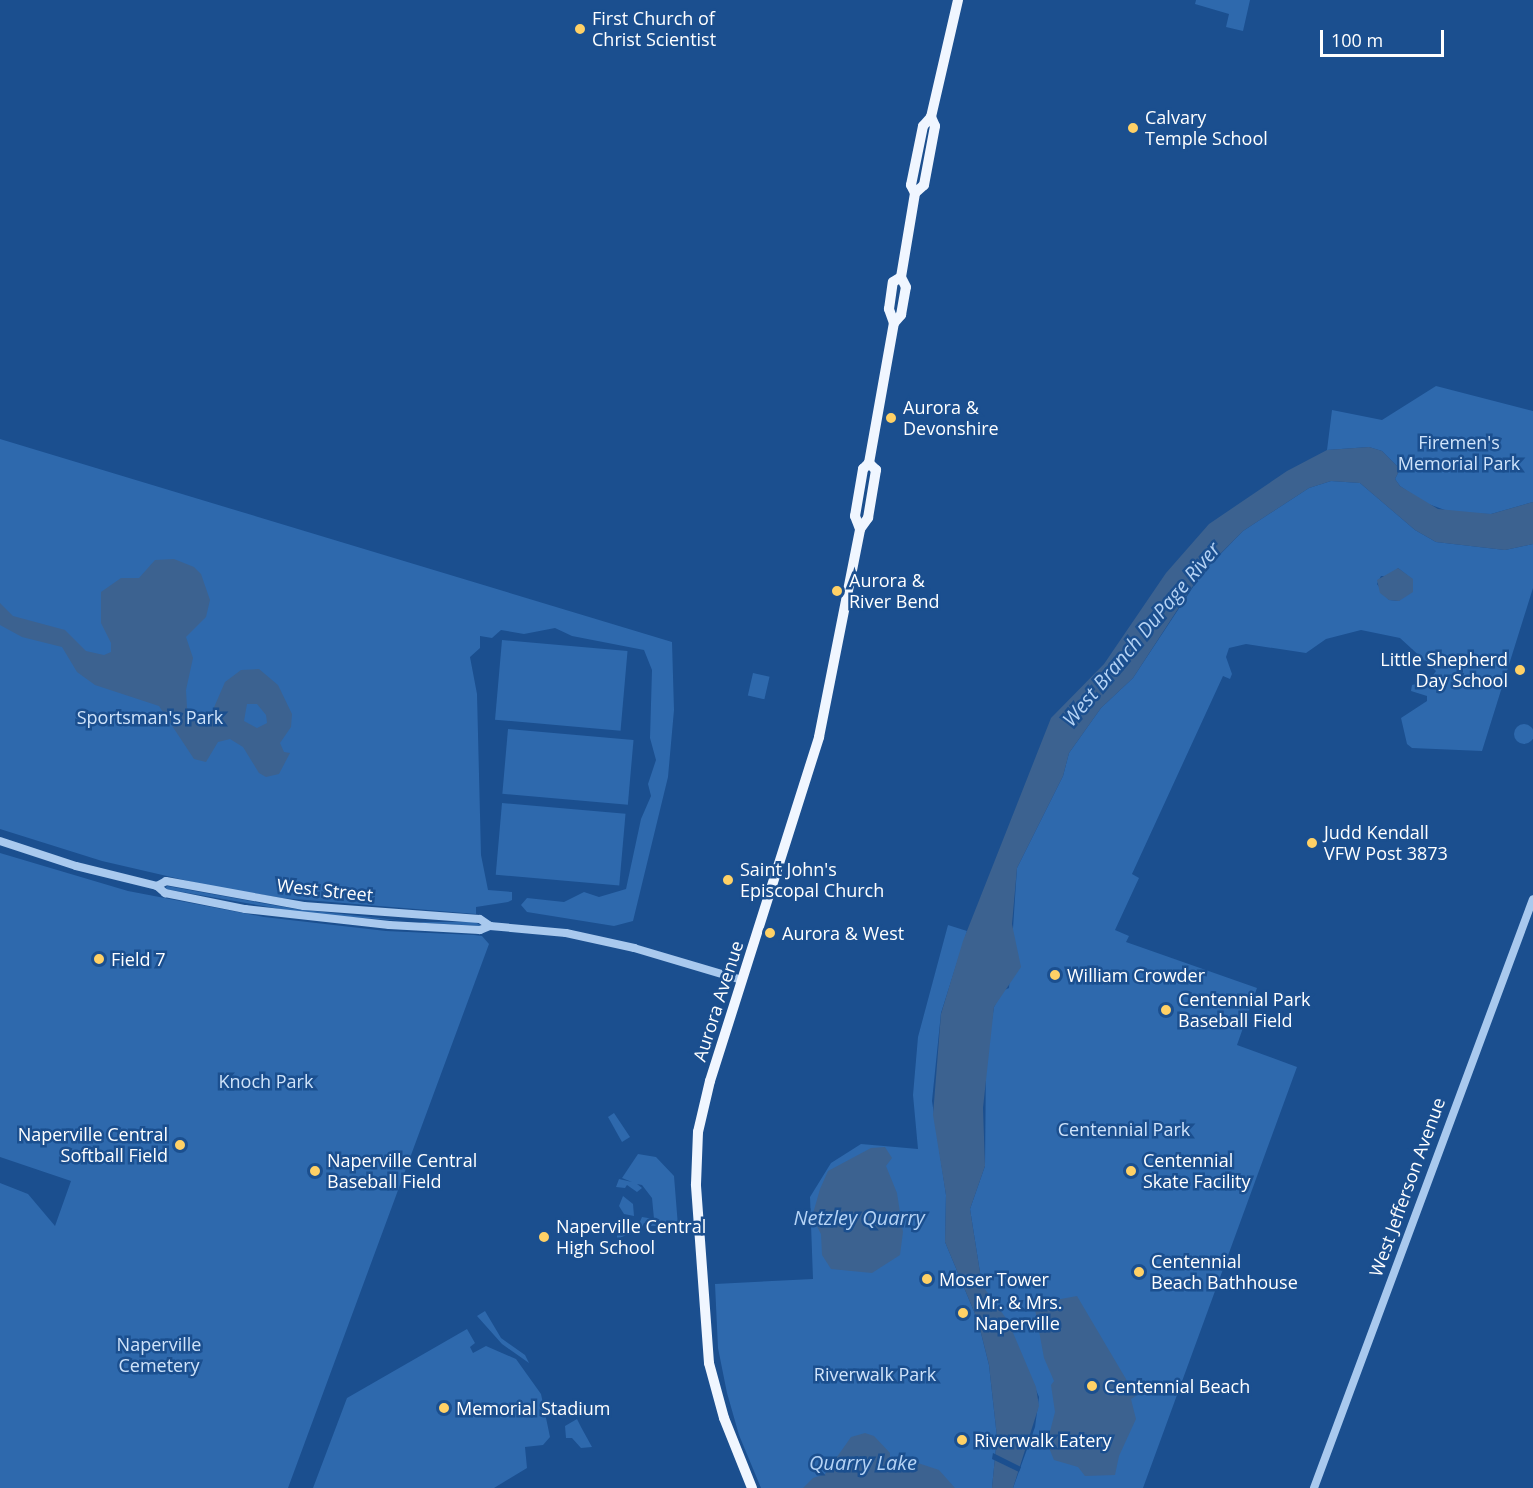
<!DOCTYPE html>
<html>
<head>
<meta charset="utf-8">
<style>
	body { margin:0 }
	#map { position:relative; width:1533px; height:1488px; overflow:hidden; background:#1b4f8f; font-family:"Open Sans",sans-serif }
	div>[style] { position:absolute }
	.green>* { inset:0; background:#2e69ad; transform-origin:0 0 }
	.round { border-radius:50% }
	.water>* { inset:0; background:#3c6290 }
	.pier>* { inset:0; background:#1b4f8f }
	.minor>* { height:8px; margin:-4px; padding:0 4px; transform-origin:4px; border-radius:4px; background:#a9c9ee }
	.major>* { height:10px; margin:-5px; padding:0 5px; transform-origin:5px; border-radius:5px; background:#f0f6ff }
	.dots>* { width:16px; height:16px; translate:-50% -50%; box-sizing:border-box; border:3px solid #1b4f8f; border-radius:50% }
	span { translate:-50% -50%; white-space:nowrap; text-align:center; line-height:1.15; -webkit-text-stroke:5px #1b4f8f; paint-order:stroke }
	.poi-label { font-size:18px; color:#fff }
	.left { translate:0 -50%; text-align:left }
	.right { translate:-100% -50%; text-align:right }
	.park-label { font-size:18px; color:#cfe3fa }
	.street-label { font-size:18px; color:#fff }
	.water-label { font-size:20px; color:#b5d3f5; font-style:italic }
	.scale { position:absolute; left:1320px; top:30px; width:124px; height:27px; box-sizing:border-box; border:3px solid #fff; border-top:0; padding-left:8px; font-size:18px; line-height:21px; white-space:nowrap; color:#fff; -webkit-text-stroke:4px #1b4f8f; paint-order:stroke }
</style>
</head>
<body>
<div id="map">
	<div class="green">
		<i style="clip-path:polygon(1196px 0,1250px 0,1243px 31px,1226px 27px,1229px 14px,1195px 4px)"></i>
		<i style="clip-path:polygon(1436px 386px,1533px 411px,1533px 502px,1491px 514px,1453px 513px,1423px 502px,1400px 486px,1395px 479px,1400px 469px,1382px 451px,1369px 447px,1327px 450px,1332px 410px,1382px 420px)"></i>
		<i style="clip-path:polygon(0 439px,672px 642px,674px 710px,668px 777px,633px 921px,614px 926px,527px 912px,521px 905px,527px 898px,564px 902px,584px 892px,599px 897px,626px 889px,641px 819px,651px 796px,648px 784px,656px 760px,650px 738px,652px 670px,644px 650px,572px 636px,555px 628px,524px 634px,501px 630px,492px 638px,480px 636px,480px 648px,470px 657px,477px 694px,481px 855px,488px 890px,512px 892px,512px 900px,508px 902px,476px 907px,476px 914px,282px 898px,210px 886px,102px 861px,0 829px)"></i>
		<i style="clip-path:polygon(evenodd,1331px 481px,1360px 483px,1415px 530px,1436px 542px,1505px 550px,1533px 544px,1533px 588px,1482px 751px,1412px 748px,1407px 744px,1401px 718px,1427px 701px,1427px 696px,1411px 691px,1412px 685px,1429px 681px,1436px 671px,1400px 638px,1361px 630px,1326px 639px,1306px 653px,1246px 644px,1229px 648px,1226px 657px,1232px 674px,1230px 679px,1223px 676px,1132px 874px,1139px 878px,1115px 930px,1129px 936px,1126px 942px,1257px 988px,1237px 1045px,1297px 1067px,1143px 1488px,1013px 1488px,1035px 1427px,1039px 1397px,1016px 1343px,982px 1285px,970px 1209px,985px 1166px,986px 1058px,994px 1007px,1002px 991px,1009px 988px,1017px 868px,1063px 776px,1069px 753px,1101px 708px,1133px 678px,1203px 572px,1243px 531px,1309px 488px,1331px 481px,1398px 568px,1412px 579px,1399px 601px,1389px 600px,1377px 584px,1381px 576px,1390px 576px,1398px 568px)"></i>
		<i style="left:502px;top:640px;width:126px;height:80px;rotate:5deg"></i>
		<i style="left:753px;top:673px;width:17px;height:23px;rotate:13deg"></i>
		<i class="round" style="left:1514px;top:724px;width:20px;height:20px"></i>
		<i style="left:508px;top:729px;width:126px;height:65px;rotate:5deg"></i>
		<i style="left:502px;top:803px;width:124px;height:72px;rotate:5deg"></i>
		<i style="clip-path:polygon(0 853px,128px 891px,264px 917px,386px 931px,474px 935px,482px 936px,489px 944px,288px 1488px,0 1488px,0 1183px,28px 1194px,55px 1226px,71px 1181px,0 1157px)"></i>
		<i style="clip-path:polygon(167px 886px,295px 909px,406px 921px,309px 914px,165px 889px)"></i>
		<i style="clip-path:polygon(419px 922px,475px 922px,482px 926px,424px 923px)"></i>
		<i style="clip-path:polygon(948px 925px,967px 931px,941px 1013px,932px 1101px,946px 1195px,945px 1242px,978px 1321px,989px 1365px,997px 1437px,992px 1488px,761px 1488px,739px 1435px,727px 1393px,718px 1348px,715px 1284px,813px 1279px,810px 1197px,831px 1163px,861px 1144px,918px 1149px,913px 1095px,918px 1037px)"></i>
		<i style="clip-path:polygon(614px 1113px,630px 1137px,622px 1142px,608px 1117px)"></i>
		<i style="clip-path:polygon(638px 1154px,656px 1157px,674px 1176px,678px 1226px,651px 1226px,653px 1220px,651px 1224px,644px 1223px,641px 1229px,617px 1239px,617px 1235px,639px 1224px,642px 1217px,654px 1219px,652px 1198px,642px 1185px,637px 1184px,642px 1188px,637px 1192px,627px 1185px,625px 1188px,616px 1187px,619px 1179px,632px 1182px,622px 1178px)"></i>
		<i style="clip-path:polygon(623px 1196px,633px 1204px,634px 1216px,624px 1214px,619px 1206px)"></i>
		<i style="clip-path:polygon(485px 1311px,501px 1338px,525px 1355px,529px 1363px,502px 1344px,477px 1316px)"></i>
		<i style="clip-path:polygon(467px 1329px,475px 1343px,470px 1347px,473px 1353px,486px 1346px,516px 1359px,541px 1394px,550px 1437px,543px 1445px,525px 1447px,527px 1468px,494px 1488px,313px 1488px,347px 1398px)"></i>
		<i style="clip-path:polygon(577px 1419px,581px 1427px,592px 1447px,581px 1448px,572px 1438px,566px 1438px,565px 1426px)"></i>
	</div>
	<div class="water">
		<i style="clip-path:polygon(1369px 447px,1382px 451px,1400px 469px,1395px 479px,1400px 486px,1438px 509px,1491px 514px,1533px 502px,1533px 544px,1505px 550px,1436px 542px,1415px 530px,1360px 483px,1331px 481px,1309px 488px,1243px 531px,1202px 572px,1133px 678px,1101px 708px,1069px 753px,1063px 776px,1017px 868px,1012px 924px,1021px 967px,994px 1007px,983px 1108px,985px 1166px,970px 1209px,982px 1285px,1008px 1321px,1036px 1387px,1039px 1406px,1013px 1488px,992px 1488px,997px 1437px,989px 1365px,978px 1321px,945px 1242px,946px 1195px,933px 1115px,941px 1014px,963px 941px,1051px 718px,1104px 664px,1166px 573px,1209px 524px,1287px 471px,1327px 450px)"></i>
		<i style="clip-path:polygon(evenodd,174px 559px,194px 567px,201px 574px,210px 600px,206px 617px,186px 637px,193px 658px,186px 690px,187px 708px,199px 715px,212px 712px,225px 682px,241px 670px,259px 669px,278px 685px,292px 714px,291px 727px,280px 743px,284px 752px,290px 753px,279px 774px,266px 777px,259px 773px,243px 747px,230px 739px,218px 742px,206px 762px,194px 759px,159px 706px,95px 685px,77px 672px,62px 647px,22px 637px,0 625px,0 603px,13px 616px,65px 630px,86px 651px,104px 655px,111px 652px,111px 643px,101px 623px,101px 592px,121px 578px,139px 578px,155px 560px,174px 559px,247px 704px,257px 704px,266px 715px,267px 723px,257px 728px,244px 721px,247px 704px)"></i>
		<i style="clip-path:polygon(1398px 568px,1413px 579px,1413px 592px,1399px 601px,1389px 600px,1380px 593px,1377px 580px)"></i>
		<i style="clip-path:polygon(885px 1147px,892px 1158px,886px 1166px,897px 1193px,903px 1232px,900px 1255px,872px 1273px,831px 1269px,822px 1255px,821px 1234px,812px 1217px,820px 1189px,828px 1171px,871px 1148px)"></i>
		<i style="clip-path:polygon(1077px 1296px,1136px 1396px,1131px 1399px,1136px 1419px,1119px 1456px,1115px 1475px,1085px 1476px,1078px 1467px,1054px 1460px,1047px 1443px,1055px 1412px,1051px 1385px,1054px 1381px,1044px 1358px,1034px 1304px)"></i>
		<i style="clip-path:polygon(865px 1433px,874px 1436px,890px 1453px,890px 1463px,898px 1465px,906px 1459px,939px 1470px,955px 1488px,803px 1488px,813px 1478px,825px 1474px,851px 1437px)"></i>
	</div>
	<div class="pier">
		<i style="clip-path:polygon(993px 1453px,1021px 1467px,1019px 1472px,992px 1459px)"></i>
	</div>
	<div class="minor">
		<i style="left:0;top:841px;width:80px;rotate:18.2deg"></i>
		<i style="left:76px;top:866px;width:83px;rotate:13.9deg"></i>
		<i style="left:157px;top:886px;width:11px;rotate:41deg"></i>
		<i style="left:165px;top:893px;width:82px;rotate:11.3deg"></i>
		<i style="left:245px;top:909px;width:145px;rotate:6.3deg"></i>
		<i style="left:389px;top:925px;width:91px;rotate:3.1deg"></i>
		<i style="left:480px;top:930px;width:11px;rotate:-22deg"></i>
		<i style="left:490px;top:926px;width:76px;rotate:5.3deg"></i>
		<i style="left:566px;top:933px;width:70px;rotate:12.4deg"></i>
		<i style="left:634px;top:948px;width:113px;rotate:16.5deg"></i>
		<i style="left:157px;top:886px;width:10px;rotate:-29deg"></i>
		<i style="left:166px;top:881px;width:140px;rotate:10.3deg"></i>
		<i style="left:304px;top:906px;width:176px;rotate:4.2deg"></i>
		<i style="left:480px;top:919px;width:12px;rotate:35deg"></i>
		<i style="left:1314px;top:1488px;width:628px;rotate:-69.6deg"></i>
	</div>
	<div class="major">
		<i style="left:915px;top:193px;width:9px;rotate:-117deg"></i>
		<i style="left:911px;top:185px;width:60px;rotate:-78.5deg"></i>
		<i style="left:923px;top:126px;width:12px;rotate:-48deg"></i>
		<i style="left:931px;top:117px;width:120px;rotate:-77deg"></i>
		<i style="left:894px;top:323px;width:11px;rotate:-49deg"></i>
		<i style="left:901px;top:315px;width:28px;rotate:-80deg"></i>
		<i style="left:906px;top:287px;width:11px;rotate:-117deg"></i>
		<i style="left:901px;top:277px;width:85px;rotate:-80.5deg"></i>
		<i style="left:915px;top:193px;width:12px;rotate:-42deg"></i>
		<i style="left:924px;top:185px;width:60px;rotate:-79.4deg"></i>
		<i style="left:935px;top:126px;width:10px;rotate:-114deg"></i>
		<i style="left:860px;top:529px;width:14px;rotate:-111deg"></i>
		<i style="left:855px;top:516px;width:48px;rotate:-80.3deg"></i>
		<i style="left:863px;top:469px;width:8px;rotate:-45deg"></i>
		<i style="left:869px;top:463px;width:142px;rotate:-79.9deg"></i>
		<i style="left:894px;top:323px;width:15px;rotate:-110deg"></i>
		<i style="left:889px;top:309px;width:27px;rotate:-82deg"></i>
		<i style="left:893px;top:282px;width:9px;rotate:-32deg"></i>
		<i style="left:752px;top:1488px;width:75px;rotate:-111.8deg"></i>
		<i style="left:724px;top:1418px;width:57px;rotate:-105.3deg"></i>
		<i style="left:709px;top:1363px;width:179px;rotate:-94.2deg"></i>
		<i style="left:696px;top:1184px;width:52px;rotate:-87.8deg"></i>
		<i style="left:698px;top:1132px;width:52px;rotate:-76.8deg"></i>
		<i style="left:710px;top:1081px;width:361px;rotate:-72.4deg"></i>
		<i style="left:819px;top:737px;width:212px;rotate:-78.8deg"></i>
		<i style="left:860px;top:529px;width:14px;rotate:-54deg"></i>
		<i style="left:868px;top:518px;width:49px;rotate:-80.5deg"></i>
		<i style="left:876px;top:470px;width:10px;rotate:-135deg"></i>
	</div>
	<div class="dots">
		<i style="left:580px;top:29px;background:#ffd166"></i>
		<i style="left:1133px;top:128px;background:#ffd166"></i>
		<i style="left:891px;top:418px;background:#ffd166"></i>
		<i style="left:837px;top:591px;background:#ffd166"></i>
		<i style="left:1520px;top:670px;background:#ffd166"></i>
		<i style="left:1312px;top:843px;background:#ffd166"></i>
		<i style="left:728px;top:880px;background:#ffd166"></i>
		<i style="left:770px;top:933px;background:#ffd166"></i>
		<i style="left:99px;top:959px;background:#ffd166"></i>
		<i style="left:1055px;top:975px;background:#ffd166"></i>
		<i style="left:1166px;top:1010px;background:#ffd166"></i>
		<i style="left:180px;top:1145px;background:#ffd166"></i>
		<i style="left:315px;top:1171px;background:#ffd166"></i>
		<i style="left:1131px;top:1171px;background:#ffd166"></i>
		<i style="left:544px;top:1237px;background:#ffd166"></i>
		<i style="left:1139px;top:1272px;background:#ffd166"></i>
		<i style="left:927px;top:1279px;background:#ffd166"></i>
		<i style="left:963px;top:1313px;background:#ffd166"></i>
		<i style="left:1092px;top:1386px;background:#ffd166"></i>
		<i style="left:444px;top:1408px;background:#ffd166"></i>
		<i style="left:962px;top:1440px;background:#ffd166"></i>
	</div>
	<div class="poi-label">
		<span class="left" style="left:592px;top:29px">First Church of<br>Christ Scientist</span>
		<span class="left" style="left:1145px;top:128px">Calvary<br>Temple School</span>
		<span class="left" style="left:903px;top:418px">Aurora &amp;<br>Devonshire</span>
		<span class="left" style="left:849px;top:591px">Aurora &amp;<br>River Bend</span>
		<span class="right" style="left:1508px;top:670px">Little Shepherd<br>Day School</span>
		<span class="left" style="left:1324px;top:843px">Judd Kendall<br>VFW Post 3873</span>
		<span class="left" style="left:740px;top:880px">Saint John's<br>Episcopal Church</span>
		<span class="left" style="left:782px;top:933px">Aurora &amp; West</span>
		<span class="left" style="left:111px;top:959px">Field 7</span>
		<span class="left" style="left:1067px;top:975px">William Crowder</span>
		<span class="left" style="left:1178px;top:1010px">Centennial Park<br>Baseball Field</span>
		<span class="right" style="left:168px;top:1145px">Naperville Central<br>Softball Field</span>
		<span class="left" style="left:327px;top:1171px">Naperville Central<br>Baseball Field</span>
		<span class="left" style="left:1143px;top:1171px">Centennial<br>Skate Facility</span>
		<span class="left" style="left:556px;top:1237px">Naperville Central<br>High School</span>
		<span class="left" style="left:1151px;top:1272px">Centennial<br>Beach Bathhouse</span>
		<span class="left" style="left:939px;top:1279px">Moser Tower</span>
		<span class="left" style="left:975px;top:1313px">Mr. &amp; Mrs.<br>Naperville</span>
		<span class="left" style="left:1104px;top:1386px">Centennial Beach</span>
		<span class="left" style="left:456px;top:1408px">Memorial Stadium</span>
		<span class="left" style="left:974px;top:1440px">Riverwalk Eatery</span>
	</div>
	<div class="park-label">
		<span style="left:1459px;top:453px">Firemen's<br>Memorial Park</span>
		<span style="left:150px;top:717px">Sportsman's Park</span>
		<span style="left:266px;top:1081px">Knoch Park</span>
		<span style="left:1124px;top:1129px">Centennial Park</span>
		<span style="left:159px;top:1355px">Naperville<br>Cemetery</span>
		<span style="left:875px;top:1374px">Riverwalk Park</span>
	</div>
	<div class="street-label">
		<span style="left:325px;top:890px;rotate:6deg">West Street</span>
		<span style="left:718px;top:1001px;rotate:-72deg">Aurora Avenue</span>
		<span style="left:1407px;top:1187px;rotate:-70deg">West Jefferson Avenue</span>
	</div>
	<div class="water-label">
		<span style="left:1141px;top:634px;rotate:-50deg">West Branch DuPage River</span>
		<span style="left:859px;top:1217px">Netzley Quarry</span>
		<span style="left:863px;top:1462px">Quarry Lake</span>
	</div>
	<div class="scale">100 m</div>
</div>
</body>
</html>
